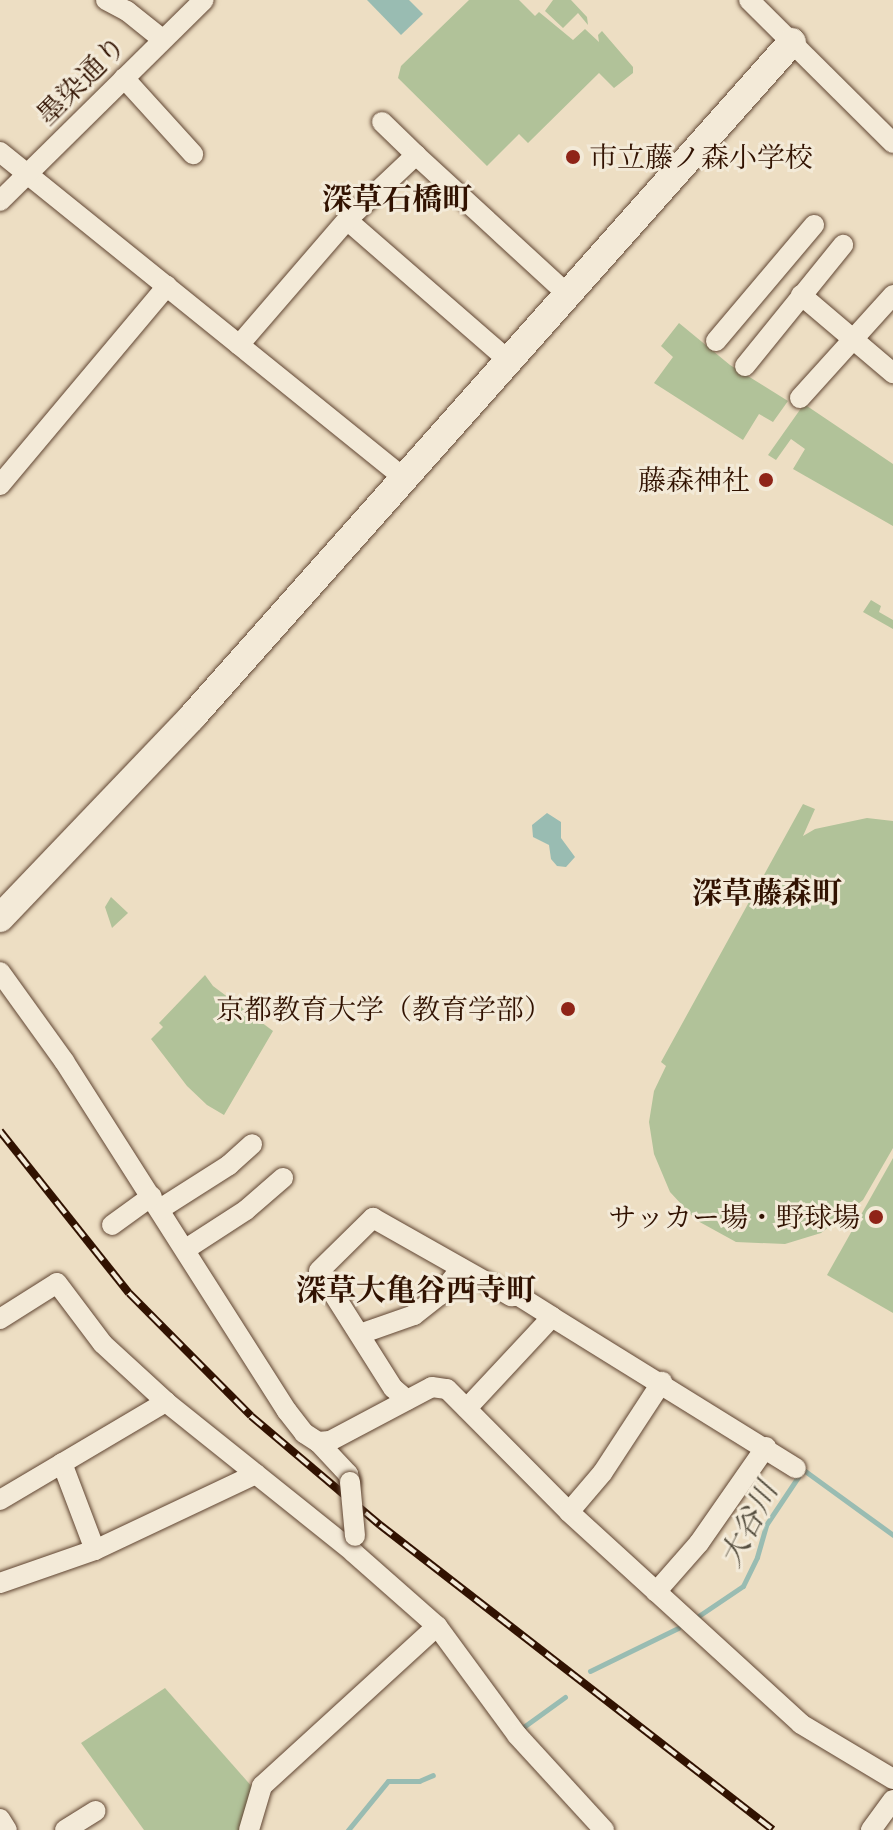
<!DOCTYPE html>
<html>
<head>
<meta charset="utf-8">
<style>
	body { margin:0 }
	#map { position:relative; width:893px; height:1830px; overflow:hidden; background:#eddec3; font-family:"Gentium Book Plus","Noto Serif JP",serif }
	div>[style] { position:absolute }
	.green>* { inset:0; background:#b1c299 }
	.water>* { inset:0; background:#99bcb2 }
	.stream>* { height:5px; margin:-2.5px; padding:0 2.5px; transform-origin:2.5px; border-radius:2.5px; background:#99bcb2 }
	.roads { filter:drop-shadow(0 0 2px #604532) drop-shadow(0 0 2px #604532) }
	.street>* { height:20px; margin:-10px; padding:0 10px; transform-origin:10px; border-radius:10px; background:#f3ead8 }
	.secondary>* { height:28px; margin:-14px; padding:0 14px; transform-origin:14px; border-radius:14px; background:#f3ead8 }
	.rail>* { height:8px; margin-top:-4px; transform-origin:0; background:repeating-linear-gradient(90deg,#f3ead8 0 15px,#311201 0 30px); box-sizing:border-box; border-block:2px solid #311201 }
	.bridges { filter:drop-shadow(0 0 2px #604532) drop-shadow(0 0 2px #604532) }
	.street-bridge>* { height:20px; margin:-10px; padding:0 10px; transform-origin:10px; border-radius:10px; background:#f3ead8 }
	.dots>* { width:22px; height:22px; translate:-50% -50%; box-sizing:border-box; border:4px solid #f3ead8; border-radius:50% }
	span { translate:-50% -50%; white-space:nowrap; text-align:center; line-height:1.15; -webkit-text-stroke:6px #f3ead8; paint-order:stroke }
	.street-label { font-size:28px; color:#311201 }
	.poi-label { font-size:28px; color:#311201 }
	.left { translate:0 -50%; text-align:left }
	.right { translate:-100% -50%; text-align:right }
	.neighbourhood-label { font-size:30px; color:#311201; font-weight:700 }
	.water-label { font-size:30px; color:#554e3f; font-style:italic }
</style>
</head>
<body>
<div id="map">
	<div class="green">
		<i style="clip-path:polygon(469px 0,519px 0,535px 16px,539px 12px,573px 40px,585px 29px,599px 42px,598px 35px,602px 31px,633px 67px,633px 73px,614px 88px,599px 73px,528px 143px,519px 134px,487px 166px,398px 78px,401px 66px)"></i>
		<i style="clip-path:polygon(553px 0,571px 0,587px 17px,588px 25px,578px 13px,563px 28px,545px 11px)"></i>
		<i style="clip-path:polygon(679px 323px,730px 365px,788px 401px,773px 422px,759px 414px,743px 440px,654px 383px,673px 357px,661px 346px)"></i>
		<i style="clip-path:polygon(804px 404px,893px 464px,893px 526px,793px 469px,805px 449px,791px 439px,776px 460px,768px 455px)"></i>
		<i style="clip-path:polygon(871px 600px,881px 606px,879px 612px,893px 620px,893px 629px,863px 612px)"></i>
		<i style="clip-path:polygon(803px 804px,815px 809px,803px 836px,815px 829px,867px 818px,893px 821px,893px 1148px,863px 1200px,821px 1233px,785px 1244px,736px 1242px,696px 1220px,670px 1192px,654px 1154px,649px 1122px,654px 1091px,666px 1066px,661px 1062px)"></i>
		<i style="clip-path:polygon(111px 897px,128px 913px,112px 928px,105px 907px)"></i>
		<i style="clip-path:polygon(205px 975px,213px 986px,273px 1031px,224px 1115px,207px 1105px,187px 1086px,151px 1039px,163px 1027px,159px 1023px)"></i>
		<i style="clip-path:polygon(893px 1158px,893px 1313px,827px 1275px)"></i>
		<i style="clip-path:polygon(165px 1688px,254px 1789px,240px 1830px,144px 1830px,81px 1743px)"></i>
	</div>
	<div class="water">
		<i style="clip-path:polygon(367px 0,409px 0,423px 14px,401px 35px)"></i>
		<i style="clip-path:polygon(547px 813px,561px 822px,561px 838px,575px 857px,566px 867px,557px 866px,551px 859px,549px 845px,533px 837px,532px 825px)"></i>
	</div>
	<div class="stream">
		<i style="left:805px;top:1471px;width:109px;rotate:36deg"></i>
		<i style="left:697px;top:1617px;width:55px;rotate:-34deg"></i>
		<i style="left:743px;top:1586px;width:32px;rotate:-64deg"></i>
		<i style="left:757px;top:1557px;width:33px;rotate:-74deg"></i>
		<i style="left:766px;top:1525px;width:58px;rotate:-56.3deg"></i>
		<i style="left:590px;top:1671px;width:98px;rotate:-26deg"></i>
		<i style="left:522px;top:1728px;width:53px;rotate:-35.8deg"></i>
		<i style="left:348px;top:1830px;width:63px;rotate:-50.8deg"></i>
		<i style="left:388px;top:1781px;width:31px"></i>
		<i style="left:419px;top:1781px;width:15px;rotate:-23deg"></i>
	</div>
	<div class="roads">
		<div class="street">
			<i style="left:106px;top:0;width:24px;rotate:28deg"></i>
			<i style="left:127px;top:11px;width:45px;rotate:38.7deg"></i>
			<i style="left:749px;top:0;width:203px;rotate:44.8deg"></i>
			<i style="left:124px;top:78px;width:103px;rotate:47.8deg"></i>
			<i style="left:382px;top:122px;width:47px;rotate:44.1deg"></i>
			<i style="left:0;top:152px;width:519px;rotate:38.9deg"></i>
			<i style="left:0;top:201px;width:286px;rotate:-44.6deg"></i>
			<i style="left:347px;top:220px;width:215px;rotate:41deg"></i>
			<i style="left:801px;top:295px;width:121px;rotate:40.3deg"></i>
			<i style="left:716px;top:341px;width:152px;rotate:-49.8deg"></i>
			<i style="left:239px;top:345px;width:165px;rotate:-49.2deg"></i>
			<i style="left:347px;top:220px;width:95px;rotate:-43.3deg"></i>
			<i style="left:416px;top:155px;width:207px;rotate:42.6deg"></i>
			<i style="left:745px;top:366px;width:156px;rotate:-51deg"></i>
			<i style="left:800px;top:398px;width:139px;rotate:-47.9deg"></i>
			<i style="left:0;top:485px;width:260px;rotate:-50deg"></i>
			<i style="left:0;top:972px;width:110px;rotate:54.3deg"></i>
			<i style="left:64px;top:1061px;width:415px;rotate:57.5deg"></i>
			<i style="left:287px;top:1411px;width:28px;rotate:52deg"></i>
			<i style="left:304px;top:1433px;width:17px;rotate:33deg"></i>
			<i style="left:318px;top:1442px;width:44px;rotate:46.8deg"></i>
			<i style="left:348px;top:1474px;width:8px;rotate:76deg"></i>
			<i style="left:160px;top:1209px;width:82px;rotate:-32.5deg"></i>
			<i style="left:229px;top:1165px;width:31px;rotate:-42deg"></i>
			<i style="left:112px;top:1225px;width:49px;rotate:-35.9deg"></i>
			<i style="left:186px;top:1249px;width:72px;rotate:-33deg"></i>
			<i style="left:246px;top:1210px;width:49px;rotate:-40.9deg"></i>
			<i style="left:552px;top:1317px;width:287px;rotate:31.8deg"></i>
			<i style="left:0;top:1319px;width:67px;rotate:-32.3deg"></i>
			<i style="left:57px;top:1283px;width:76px;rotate:53deg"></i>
			<i style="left:103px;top:1344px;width:86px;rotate:42.6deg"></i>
			<i style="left:166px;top:1402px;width:240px;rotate:38.7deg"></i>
			<i style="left:353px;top:1552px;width:112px;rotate:41.4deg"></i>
			<i style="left:437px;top:1626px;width:135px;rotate:53.7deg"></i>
			<i style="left:517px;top:1735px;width:129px;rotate:47.5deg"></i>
			<i style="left:360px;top:1334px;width:57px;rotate:-19.4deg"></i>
			<i style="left:414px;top:1315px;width:33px;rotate:-38deg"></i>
			<i style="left:440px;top:1295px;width:34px;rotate:-52deg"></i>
			<i style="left:407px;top:1400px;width:18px;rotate:-139deg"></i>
			<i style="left:393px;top:1388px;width:138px;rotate:-122.3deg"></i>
			<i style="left:319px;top:1271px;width:76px;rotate:-44.5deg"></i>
			<i style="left:373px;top:1218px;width:159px;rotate:29.5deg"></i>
			<i style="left:511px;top:1296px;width:8px"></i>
			<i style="left:519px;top:1296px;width:39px;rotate:32deg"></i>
			<i style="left:552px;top:1317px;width:125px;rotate:133deg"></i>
			<i style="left:318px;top:1442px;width:12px;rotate:-5deg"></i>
			<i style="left:330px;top:1441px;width:115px;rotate:-27.9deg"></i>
			<i style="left:432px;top:1387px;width:15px;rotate:8deg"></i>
			<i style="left:447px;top:1389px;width:173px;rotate:45.2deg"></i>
			<i style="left:569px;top:1512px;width:314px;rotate:42.4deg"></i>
			<i style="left:801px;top:1724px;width:107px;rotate:30.9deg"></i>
			<i style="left:62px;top:1463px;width:93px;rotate:69.2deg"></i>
			<i style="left:0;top:1500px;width:193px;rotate:-30.6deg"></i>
			<i style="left:569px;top:1512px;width:52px;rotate:-49.6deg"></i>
			<i style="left:603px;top:1472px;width:108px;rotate:-56.8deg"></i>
			<i style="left:0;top:1583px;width:101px;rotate:-19.2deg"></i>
			<i style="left:95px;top:1550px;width:178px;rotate:-25.3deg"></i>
			<i style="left:656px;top:1592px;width:65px;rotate:-48.7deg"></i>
			<i style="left:699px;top:1543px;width:117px;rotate:-55.1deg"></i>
			<i style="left:0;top:1819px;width:13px;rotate:58deg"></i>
			<i style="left:65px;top:1830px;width:36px;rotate:-32deg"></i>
			<i style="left:249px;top:1830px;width:46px;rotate:-73.5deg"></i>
			<i style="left:262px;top:1786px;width:237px;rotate:-42.4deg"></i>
			<i style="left:871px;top:1830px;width:37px;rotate:-54deg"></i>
		</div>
		<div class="secondary">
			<i style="left:0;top:918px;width:278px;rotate:-46.3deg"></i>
			<i style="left:192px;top:717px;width:903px;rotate:-48.37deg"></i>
		</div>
	</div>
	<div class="rail">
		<i style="left:0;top:1131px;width:207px;rotate:51.5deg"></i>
		<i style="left:129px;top:1293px;width:173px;rotate:45.2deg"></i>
		<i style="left:251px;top:1416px;width:169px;rotate:40.2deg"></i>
		<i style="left:380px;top:1525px;width:497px;rotate:37.8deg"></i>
	</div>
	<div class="bridges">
		<div class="street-bridge">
			<i style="left:350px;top:1482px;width:54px;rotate:84.7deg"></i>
		</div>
	</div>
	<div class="dots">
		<i style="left:573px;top:157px;background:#8f2418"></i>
		<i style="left:766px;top:480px;background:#8f2418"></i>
		<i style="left:568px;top:1009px;background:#8f2418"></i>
		<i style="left:876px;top:1217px;background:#8f2418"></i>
	</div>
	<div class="street-label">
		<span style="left:81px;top:80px;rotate:-45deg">墨染通り</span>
	</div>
	<div class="poi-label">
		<span class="left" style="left:589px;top:157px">市立藤ノ森小学校</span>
		<span class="right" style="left:750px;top:480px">藤森神社</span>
		<span class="right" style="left:552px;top:1009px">京都教育大学（教育学部）</span>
		<span class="right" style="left:860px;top:1217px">サッカー場・野球場</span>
	</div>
	<div class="neighbourhood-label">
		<span style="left:397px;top:198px">深草石橋町</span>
		<span style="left:767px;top:892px">深草藤森町</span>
		<span style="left:416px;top:1289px">深草大亀谷西寺町</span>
	</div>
	<div class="water-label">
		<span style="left:748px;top:1524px;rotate:-63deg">大谷川</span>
	</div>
</div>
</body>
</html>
